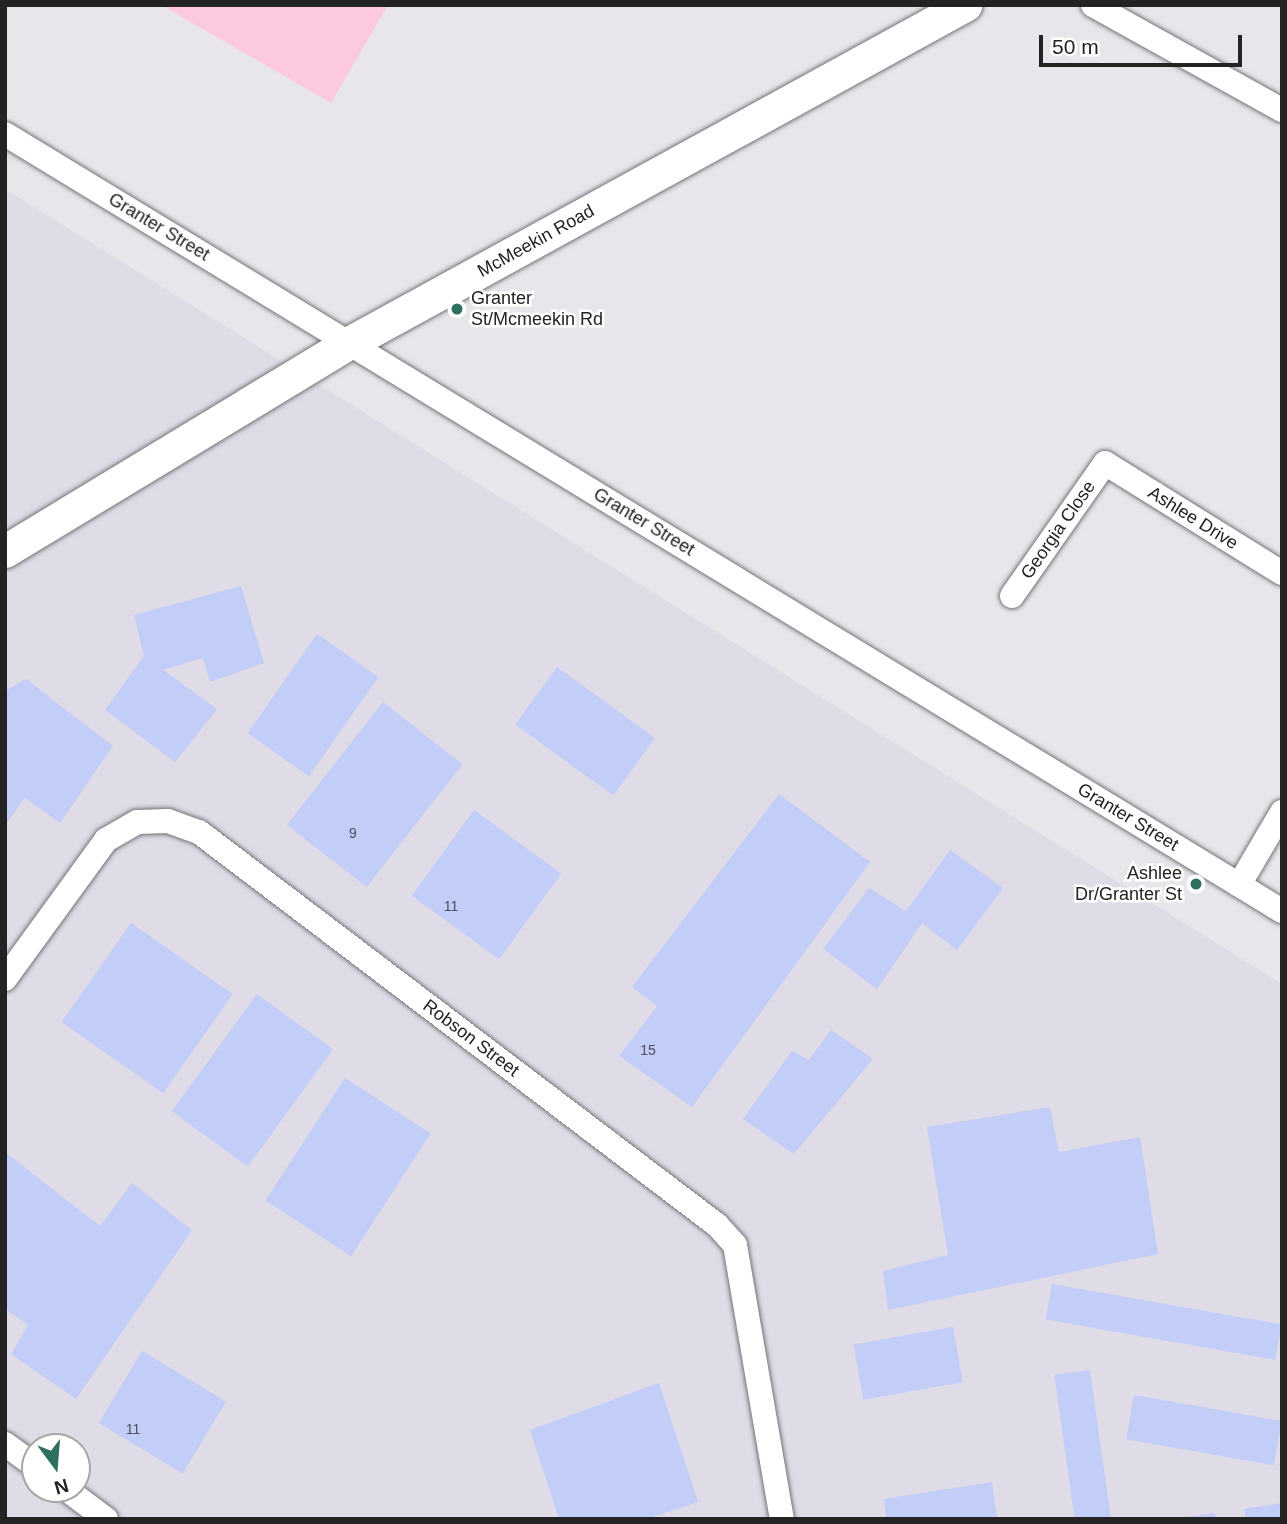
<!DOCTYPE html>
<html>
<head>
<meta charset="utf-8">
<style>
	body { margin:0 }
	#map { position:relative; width:1287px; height:1524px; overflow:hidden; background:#e8e6eb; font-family:Helvetica,sans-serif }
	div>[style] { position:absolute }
	.built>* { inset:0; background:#dfdbe7 }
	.green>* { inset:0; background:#fcc9e1 }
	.building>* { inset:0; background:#c2cdf8; transform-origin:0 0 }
	.roads { filter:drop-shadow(0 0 2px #757478) drop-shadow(0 0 2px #757478) }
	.street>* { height:24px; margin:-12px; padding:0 12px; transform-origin:12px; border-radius:12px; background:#fff }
	.secondary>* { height:33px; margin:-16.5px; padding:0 16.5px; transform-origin:16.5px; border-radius:16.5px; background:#fff }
	.dots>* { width:19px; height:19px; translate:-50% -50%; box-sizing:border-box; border:4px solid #fff; border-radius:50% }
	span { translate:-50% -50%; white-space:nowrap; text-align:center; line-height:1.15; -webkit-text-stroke:5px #fff; paint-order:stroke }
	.number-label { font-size:14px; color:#4b4e59 }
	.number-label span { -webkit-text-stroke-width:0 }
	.street-label { font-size:18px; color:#232324 }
	.poi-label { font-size:18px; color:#232324 }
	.left { translate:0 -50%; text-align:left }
	.right { translate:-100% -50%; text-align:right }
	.frame { position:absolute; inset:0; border:7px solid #232324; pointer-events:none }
	.north { position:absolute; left:21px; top:1433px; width:70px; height:70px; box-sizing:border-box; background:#fff; border:2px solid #a7a7a7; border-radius:50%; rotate:164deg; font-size:19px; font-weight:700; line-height:28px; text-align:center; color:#232324 }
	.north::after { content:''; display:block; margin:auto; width:24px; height:32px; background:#2e7060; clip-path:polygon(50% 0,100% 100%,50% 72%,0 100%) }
	.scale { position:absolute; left:1039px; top:35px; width:203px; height:32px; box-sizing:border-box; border:4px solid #232324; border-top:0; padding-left:9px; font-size:21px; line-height:24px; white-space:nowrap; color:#232324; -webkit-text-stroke:5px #fff; paint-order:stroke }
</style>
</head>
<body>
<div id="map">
	<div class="built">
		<i style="clip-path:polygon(evenodd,5px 189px,1282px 984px,1282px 1519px,5px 1519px,5px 189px,35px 1447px,77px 1447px,77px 1489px,35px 1489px,35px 1447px)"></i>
	</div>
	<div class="green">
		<i style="clip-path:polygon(161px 5px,388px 5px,331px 103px)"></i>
	</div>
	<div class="building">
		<i style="clip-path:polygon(241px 586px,264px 663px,210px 682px,203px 658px,163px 670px,217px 709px,175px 762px,105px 710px,144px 656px,134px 615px)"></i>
		<i style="left:317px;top:634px;width:75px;height:121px;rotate:35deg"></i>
		<i style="left:557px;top:667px;width:121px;height:71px;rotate:36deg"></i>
		<i style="clip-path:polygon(26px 679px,113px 746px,60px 823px,25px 798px,5px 825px,5px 691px)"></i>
		<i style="left:383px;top:702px;width:101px;height:156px;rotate:38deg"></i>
		<i style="clip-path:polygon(779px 794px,870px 862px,692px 1107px,619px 1056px,657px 1006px,632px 987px)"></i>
		<i style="left:474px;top:810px;width:108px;height:106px;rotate:36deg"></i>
		<i style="clip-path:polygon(950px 850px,1003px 888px,957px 950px,922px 923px,877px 989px,823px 949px,869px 888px,906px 911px)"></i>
		<i style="left:131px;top:923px;width:124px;height:121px;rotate:35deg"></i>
		<i style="left:257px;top:994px;width:94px;height:145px;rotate:36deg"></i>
		<i style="clip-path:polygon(831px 1030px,873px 1059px,794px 1154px,743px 1119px,792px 1051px,809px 1060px)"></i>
		<i style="left:345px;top:1078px;width:102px;height:146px;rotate:33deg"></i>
		<i style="clip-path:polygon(1050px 1107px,1059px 1152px,1140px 1137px,1158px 1254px,888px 1310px,883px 1271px,948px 1255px,927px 1127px)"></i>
		<i style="clip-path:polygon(5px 1152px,100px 1226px,132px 1183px,192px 1230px,76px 1399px,11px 1354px,28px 1325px,5px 1309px)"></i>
		<i style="left:1052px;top:1284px;width:233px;height:36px;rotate:10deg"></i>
		<i style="left:953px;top:1327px;width:56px;height:101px;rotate:80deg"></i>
		<i style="left:142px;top:1351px;width:98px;height:84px;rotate:31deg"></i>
		<i style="left:1090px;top:1370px;width:150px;height:36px;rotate:82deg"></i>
		<i style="clip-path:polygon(659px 1383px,698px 1502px,646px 1519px,559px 1519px,530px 1430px)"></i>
		<i style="left:1134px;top:1395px;width:150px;height:45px;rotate:10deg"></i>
		<i style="clip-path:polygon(992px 1482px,997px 1519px,886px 1519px,884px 1499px)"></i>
		<i style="clip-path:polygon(1282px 1503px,1282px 1519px,1246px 1519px,1244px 1509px)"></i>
		<i style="clip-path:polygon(1215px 1513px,1216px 1519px,1185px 1519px,1185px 1517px)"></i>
	</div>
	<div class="roads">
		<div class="street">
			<i style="left:1093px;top:5px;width:216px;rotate:29.1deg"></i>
			<i style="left:5px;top:134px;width:1495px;rotate:31.32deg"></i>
			<i style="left:1012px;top:596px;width:162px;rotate:-55deg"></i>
			<i style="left:1105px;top:463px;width:208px;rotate:31.9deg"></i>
			<i style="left:1239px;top:885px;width:85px;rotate:-59.5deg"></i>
			<i style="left:5px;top:979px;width:172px;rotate:-54deg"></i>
			<i style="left:106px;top:840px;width:36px;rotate:-30deg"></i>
			<i style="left:137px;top:822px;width:31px;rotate:-2deg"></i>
			<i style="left:168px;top:821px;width:33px;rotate:20deg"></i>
			<i style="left:199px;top:832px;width:650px;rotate:37.19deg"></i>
			<i style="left:717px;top:1225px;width:27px;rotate:48deg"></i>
			<i style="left:735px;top:1245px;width:278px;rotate:80.3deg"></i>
			<i style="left:5px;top:1444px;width:37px;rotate:36deg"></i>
			<i style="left:66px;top:1489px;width:50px;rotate:36.9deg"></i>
		</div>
		<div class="secondary">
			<i style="left:5px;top:551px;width:402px;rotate:-31.2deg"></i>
			<i style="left:349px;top:343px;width:703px;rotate:-28.75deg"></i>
		</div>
	</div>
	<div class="dots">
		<i style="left:457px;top:309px;background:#2e7060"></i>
		<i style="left:1196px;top:884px;background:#2e7060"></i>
	</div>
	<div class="number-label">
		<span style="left:353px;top:833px">9</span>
		<span style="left:451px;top:906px">11</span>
		<span style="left:648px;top:1050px">15</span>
		<span style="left:133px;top:1429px">11</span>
	</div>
	<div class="street-label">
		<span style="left:159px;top:227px;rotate:31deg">Granter Street</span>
		<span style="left:536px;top:241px;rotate:-29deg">McMeekin Road</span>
		<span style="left:1193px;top:518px;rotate:32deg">Ashlee Drive</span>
		<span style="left:644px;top:522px;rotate:31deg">Granter Street</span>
		<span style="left:1058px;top:530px;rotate:-55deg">Georgia Close</span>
		<span style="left:1128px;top:817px;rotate:31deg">Granter Street</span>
		<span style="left:471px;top:1038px;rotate:37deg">Robson Street</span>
	</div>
	<div class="poi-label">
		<span class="left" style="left:471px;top:309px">Granter<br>St/Mcmeekin Rd</span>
		<span class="right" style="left:1182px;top:884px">Ashlee<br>Dr/Granter St</span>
	</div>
	<div class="frame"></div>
	<div class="north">N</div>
	<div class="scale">50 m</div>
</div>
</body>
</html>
